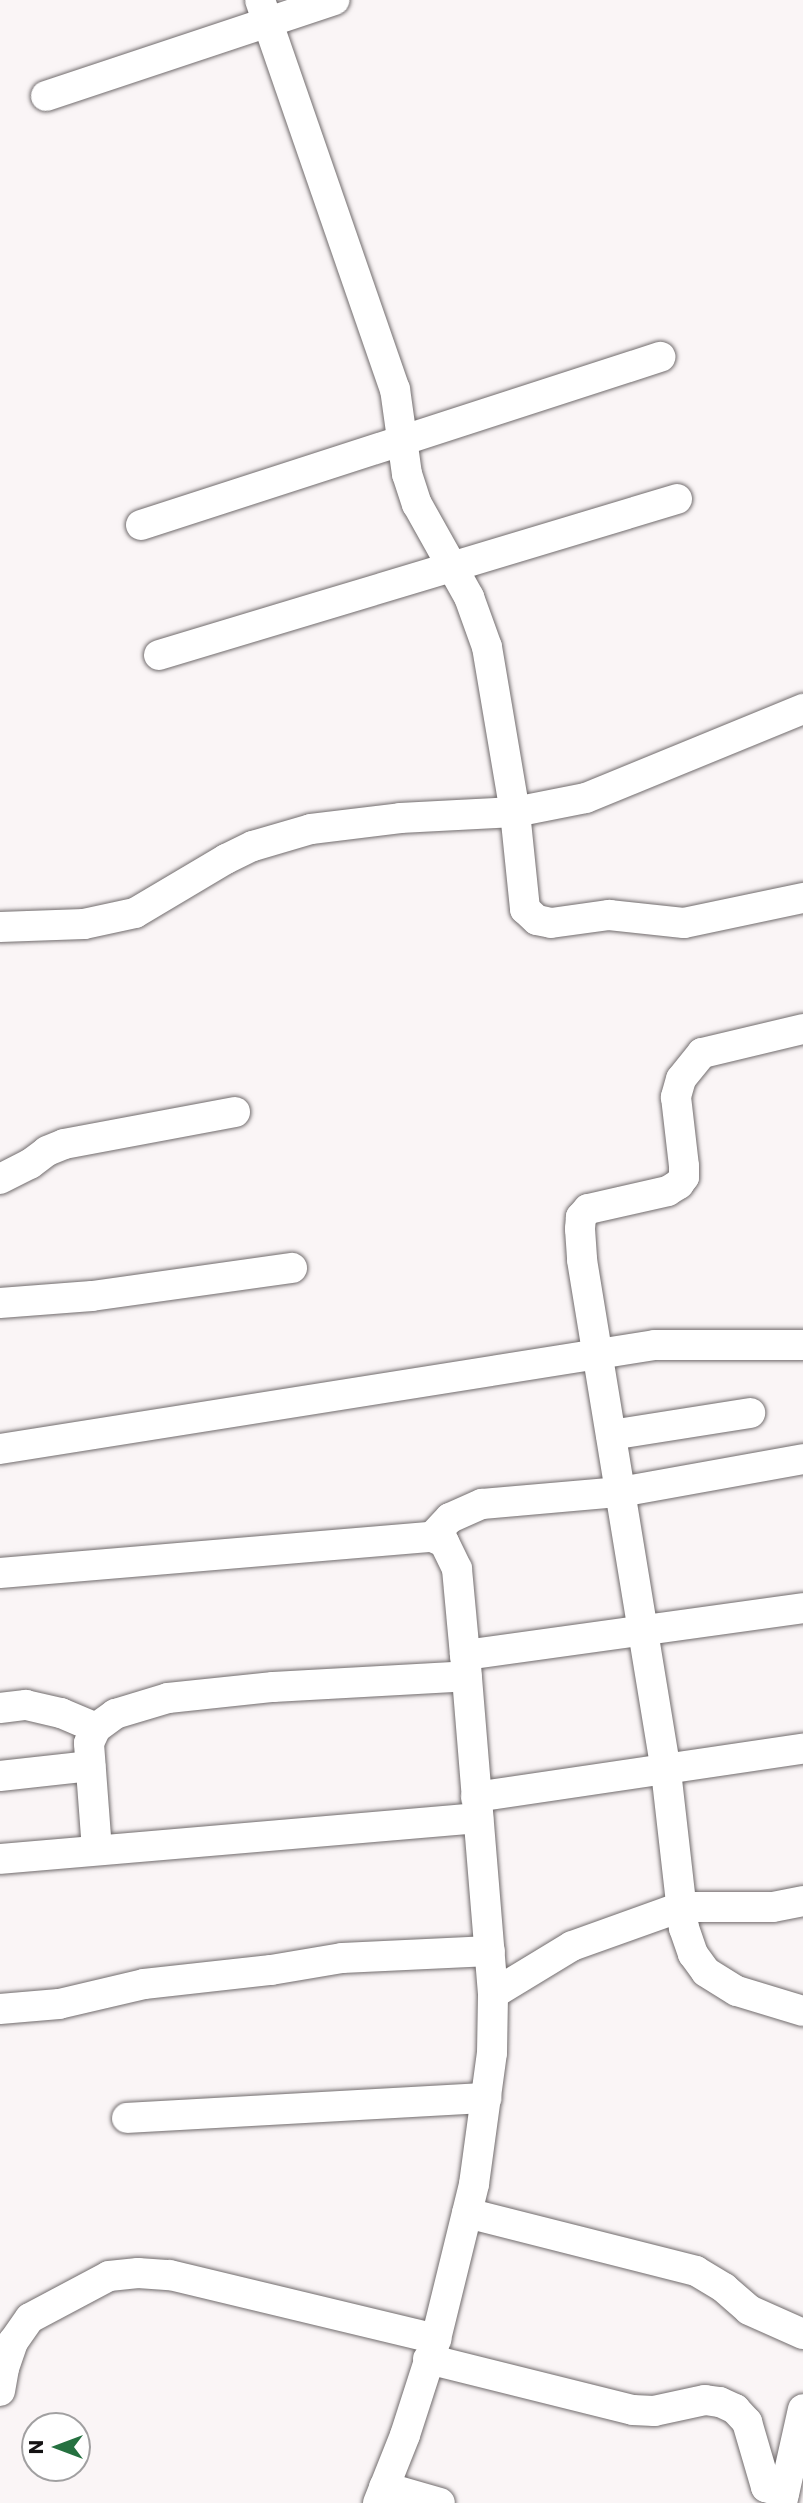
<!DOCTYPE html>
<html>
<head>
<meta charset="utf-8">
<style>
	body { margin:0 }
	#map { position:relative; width:803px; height:2503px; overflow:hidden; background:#faf5f6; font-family:Poppins,sans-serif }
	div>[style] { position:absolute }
	.roads { filter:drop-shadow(0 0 2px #716c6d) drop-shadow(0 0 2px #716c6d) }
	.street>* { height:30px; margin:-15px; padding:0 15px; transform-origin:15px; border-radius:15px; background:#fff }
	span { translate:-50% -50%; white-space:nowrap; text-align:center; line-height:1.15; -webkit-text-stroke:5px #fff; paint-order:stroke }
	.north { position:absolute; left:21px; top:2412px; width:70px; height:70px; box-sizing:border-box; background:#fff; border:2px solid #a1a0a1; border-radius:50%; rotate:270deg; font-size:19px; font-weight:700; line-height:28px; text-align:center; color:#141213 }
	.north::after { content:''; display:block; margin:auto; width:24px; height:32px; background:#257140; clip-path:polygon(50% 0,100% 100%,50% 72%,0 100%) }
</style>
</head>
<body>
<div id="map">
	<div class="roads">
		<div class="street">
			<i style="left:260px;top:0;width:412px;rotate:70.9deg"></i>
			<i style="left:395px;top:389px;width:86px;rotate:82deg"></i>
			<i style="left:407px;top:474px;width:32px;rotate:72deg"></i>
			<i style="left:417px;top:504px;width:107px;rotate:60.8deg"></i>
			<i style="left:469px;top:597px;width:53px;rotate:70.2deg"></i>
			<i style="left:487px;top:647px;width:167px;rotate:80.4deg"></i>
			<i style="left:515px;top:812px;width:98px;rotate:84.1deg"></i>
			<i style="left:525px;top:909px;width:16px;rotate:43deg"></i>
			<i style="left:537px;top:920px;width:14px;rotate:12deg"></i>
			<i style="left:551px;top:923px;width:59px;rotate:-7.9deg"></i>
			<i style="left:609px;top:915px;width:75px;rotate:6.1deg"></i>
			<i style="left:684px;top:923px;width:122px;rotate:-11.9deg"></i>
			<i style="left:46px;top:96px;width:304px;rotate:-18.4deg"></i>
			<i style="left:141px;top:525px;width:546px;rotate:-17.94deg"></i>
			<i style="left:159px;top:655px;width:541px;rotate:-16.76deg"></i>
			<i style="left:0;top:927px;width:84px;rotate:-2deg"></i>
			<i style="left:84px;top:924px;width:52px;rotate:-12.2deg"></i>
			<i style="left:135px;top:913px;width:106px;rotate:-30.7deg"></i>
			<i style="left:226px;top:859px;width:30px;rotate:-26deg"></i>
			<i style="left:253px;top:846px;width:60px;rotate:-16.3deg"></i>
			<i style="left:311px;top:829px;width:90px;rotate:-7deg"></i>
			<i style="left:400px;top:818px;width:115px;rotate:-3deg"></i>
			<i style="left:515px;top:812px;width:72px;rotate:-11.2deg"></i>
			<i style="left:586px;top:798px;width:235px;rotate:-22.3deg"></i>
			<i style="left:803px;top:1029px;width:104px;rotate:166.6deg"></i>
			<i style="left:702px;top:1053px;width:33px;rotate:129deg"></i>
			<i style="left:681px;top:1079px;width:19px;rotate:106deg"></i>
			<i style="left:676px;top:1097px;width:69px;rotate:83.4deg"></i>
			<i style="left:684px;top:1166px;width:11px;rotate:90deg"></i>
			<i style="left:684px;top:1177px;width:9px;rotate:126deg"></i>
			<i style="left:679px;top:1184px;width:13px;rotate:148deg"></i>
			<i style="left:668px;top:1191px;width:82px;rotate:167.3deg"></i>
			<i style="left:588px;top:1209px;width:11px;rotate:131deg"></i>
			<i style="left:581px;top:1217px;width:12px;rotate:95deg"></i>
			<i style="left:580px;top:1229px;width:31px;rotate:86deg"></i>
			<i style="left:582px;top:1260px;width:518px;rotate:80.67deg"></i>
			<i style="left:666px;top:1771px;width:158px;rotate:83.5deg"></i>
			<i style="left:684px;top:1928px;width:28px;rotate:71deg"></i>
			<i style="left:693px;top:1954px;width:22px;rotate:54deg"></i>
			<i style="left:706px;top:1972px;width:36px;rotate:32deg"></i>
			<i style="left:737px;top:1991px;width:69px;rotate:16.9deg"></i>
			<i style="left:0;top:1179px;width:34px;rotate:-27deg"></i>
			<i style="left:30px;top:1164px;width:21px;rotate:-37deg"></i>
			<i style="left:47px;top:1151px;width:18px;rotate:-22deg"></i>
			<i style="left:64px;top:1144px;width:174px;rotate:-10.6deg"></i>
			<i style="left:0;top:1303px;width:92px;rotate:-4.4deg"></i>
			<i style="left:92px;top:1296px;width:202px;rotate:-8deg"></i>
			<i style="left:611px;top:1435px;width:141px;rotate:-9deg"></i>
			<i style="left:0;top:1449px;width:663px;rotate:-9.02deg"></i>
			<i style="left:655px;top:1345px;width:148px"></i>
			<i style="left:432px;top:1537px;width:26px;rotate:-47deg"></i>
			<i style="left:450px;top:1518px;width:35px;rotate:-24deg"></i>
			<i style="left:482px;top:1504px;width:139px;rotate:-5deg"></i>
			<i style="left:620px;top:1492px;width:186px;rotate:-10.2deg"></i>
			<i style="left:0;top:1573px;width:433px;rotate:-4.8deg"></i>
			<i style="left:432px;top:1537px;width:13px;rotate:23deg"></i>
			<i style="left:444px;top:1542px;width:30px;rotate:64deg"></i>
			<i style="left:457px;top:1569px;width:86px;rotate:84.7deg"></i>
			<i style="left:465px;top:1655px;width:341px;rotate:-7.9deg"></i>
			<i style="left:0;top:1708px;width:26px;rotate:-7deg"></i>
			<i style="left:26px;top:1705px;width:36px;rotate:13deg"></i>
			<i style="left:61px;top:1713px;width:38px;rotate:23deg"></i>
			<i style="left:0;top:1776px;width:91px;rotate:-6.3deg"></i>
			<i style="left:476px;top:1797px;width:331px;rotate:-8.4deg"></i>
			<i style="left:97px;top:1850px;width:107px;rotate:-94.3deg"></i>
			<i style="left:89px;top:1743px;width:17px;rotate:-65deg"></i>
			<i style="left:96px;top:1728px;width:24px;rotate:-36deg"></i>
			<i style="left:115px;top:1714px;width:55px;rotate:-16.8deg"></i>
			<i style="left:168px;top:1698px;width:106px;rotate:-6deg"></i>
			<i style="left:273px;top:1687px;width:194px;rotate:-3.2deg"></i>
			<i style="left:0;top:1859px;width:480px;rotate:-4.9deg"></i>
			<i style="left:493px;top:1994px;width:92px;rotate:-31.3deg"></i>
			<i style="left:572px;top:1946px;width:116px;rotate:-19.7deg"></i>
			<i style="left:681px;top:1907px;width:92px"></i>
			<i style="left:773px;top:1907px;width:31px;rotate:-11deg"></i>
			<i style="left:0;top:2009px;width:59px;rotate:-4.8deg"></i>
			<i style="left:59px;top:2004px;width:87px;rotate:-13.2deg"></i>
			<i style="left:144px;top:1984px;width:128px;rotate:-6.3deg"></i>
			<i style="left:271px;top:1970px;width:72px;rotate:-9.6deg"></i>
			<i style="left:342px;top:1958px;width:148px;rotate:-2.7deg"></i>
			<i style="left:127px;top:2118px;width:360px;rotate:-3.2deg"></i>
			<i style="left:467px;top:2213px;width:236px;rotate:14.2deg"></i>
			<i style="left:696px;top:2271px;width:33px;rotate:31deg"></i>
			<i style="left:724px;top:2288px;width:33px;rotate:41deg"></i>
			<i style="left:749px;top:2310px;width:59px;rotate:24deg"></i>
			<i style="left:428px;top:2359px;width:211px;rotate:14deg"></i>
			<i style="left:633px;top:2410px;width:21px;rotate:3deg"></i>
			<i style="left:654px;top:2411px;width:52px;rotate:-12.2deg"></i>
			<i style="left:705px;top:2400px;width:15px;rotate:8deg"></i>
			<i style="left:720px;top:2402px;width:17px;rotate:25deg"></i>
			<i style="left:735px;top:2409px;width:18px;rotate:47deg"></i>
			<i style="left:747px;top:2422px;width:68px;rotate:73.7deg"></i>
			<i style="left:766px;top:2487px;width:19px;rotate:18deg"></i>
			<i style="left:0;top:2391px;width:23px;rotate:-80deg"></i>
			<i style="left:4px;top:2368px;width:28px;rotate:-71deg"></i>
			<i style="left:13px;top:2342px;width:29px;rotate:-55deg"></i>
			<i style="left:30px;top:2318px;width:89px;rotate:-28deg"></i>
			<i style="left:109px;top:2276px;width:29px;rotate:-6deg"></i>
			<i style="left:138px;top:2273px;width:32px;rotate:4deg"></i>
			<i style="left:170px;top:2275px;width:274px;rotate:13.5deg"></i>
			<i style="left:384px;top:2487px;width:58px;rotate:15.9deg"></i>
			<i style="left:378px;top:2503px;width:73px;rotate:-68.3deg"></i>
			<i style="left:405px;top:2435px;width:101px;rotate:-72.1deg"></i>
			<i style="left:436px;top:2339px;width:160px;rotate:-76.2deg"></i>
			<i style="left:474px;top:2184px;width:132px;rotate:-82.2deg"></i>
			<i style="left:492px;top:2053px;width:59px;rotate:-89deg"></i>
			<i style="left:493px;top:1994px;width:340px;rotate:-94.7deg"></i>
			<i style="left:782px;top:2503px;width:96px;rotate:-77.4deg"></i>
		</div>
	</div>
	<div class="north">N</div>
</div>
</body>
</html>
